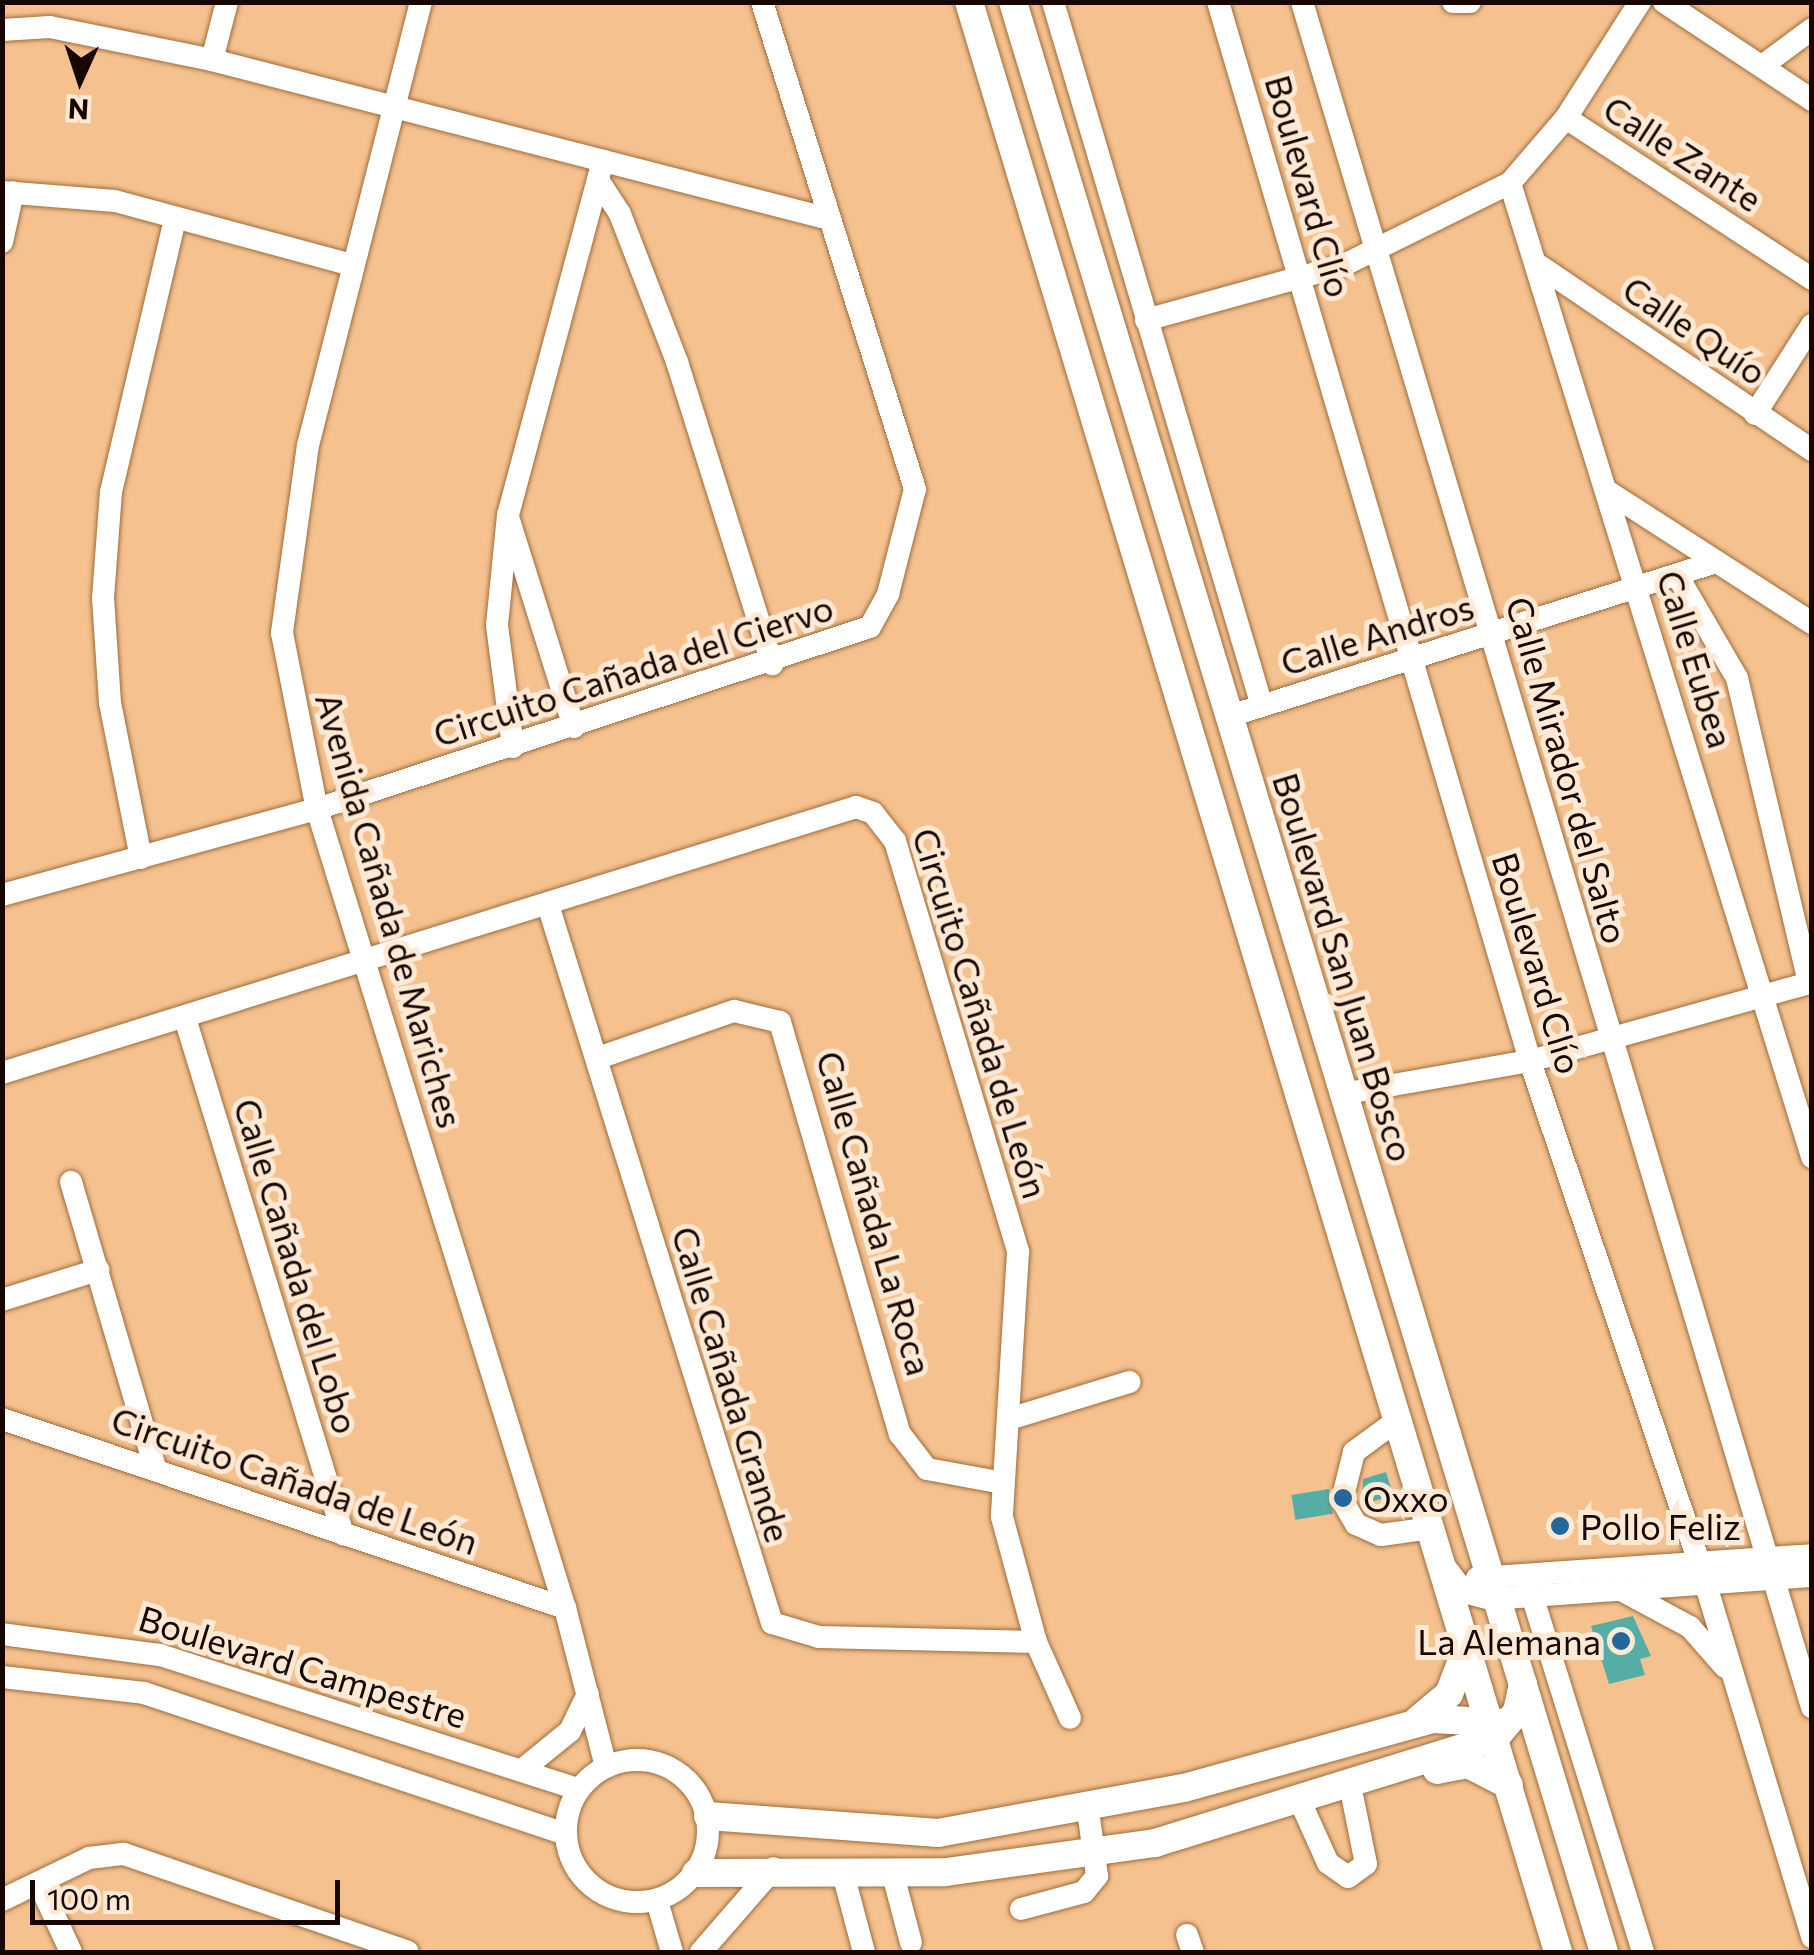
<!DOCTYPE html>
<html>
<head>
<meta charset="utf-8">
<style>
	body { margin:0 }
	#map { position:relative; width:1814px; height:1955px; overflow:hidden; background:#f5c18e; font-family:Commissioner,sans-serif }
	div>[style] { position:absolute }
	.building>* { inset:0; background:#55aea5; transform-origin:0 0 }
	.roads { filter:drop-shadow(0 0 2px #9c6d3c) drop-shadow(0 0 2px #9c6d3c) }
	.minor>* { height:22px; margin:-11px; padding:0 11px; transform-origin:11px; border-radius:11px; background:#fff }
	.minor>.ring { margin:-11px; padding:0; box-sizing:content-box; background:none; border:22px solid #fff; border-radius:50% }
	.major>* { height:28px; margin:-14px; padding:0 14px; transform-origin:14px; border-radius:14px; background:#fff }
	.dots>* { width:28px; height:28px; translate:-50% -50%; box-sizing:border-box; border:5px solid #fee9d5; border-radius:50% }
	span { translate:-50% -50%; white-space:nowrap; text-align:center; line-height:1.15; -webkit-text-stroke:10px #fee9d5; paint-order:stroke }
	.street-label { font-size:35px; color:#180700 }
	.poi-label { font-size:35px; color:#180700 }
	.left { translate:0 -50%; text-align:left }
	.right { translate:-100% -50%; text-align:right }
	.frame { position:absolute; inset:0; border:5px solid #180700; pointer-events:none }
	.north { position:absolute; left:30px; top:30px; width:100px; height:100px; -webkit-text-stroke:8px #fee9d5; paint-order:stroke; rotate:183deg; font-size:28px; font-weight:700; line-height:40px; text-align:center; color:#180700 }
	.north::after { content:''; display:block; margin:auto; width:35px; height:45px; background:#180700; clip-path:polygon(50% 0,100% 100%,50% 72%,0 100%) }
	.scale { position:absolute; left:30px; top:1880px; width:310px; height:45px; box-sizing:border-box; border:5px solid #180700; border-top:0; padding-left:12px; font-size:30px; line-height:35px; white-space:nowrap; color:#180700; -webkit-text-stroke:8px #fee9d5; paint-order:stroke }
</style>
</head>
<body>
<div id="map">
	<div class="building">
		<i style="clip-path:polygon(1386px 1472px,1393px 1495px,1362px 1505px,1363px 1479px)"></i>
		<i style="left:1329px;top:1489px;width:25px;height:38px;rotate:81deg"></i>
		<i style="clip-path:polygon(1633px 1616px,1651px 1656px,1640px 1659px,1645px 1675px,1609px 1684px,1591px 1626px)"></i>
	</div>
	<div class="roads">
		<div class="minor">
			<i style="left:421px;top:2px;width:457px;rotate:104.3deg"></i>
			<i style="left:308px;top:445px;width:190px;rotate:97.9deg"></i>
			<i style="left:282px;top:633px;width:179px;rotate:78.8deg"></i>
			<i style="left:317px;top:809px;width:837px;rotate:72.76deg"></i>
			<i style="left:565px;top:1608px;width:164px;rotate:75.5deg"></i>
			<i style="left:1053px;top:2px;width:734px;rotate:73.47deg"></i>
			<i style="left:1218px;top:2px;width:1104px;rotate:73.58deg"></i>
			<i style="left:1530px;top:1061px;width:529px;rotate:71.36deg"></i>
			<i style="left:1699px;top:1562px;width:392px;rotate:73.2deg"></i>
			<i style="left:1302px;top:2px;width:1780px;rotate:73.35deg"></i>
			<i style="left:1453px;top:2px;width:17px"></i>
			<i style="left:1664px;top:2px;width:178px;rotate:33.5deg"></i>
			<i style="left:2px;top:30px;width:48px;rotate:-3.6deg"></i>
			<i style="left:50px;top:27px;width:165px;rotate:11.5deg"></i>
			<i style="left:212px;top:60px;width:637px;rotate:14.45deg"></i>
			<i style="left:212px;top:60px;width:60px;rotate:-75.5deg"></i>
			<i style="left:1762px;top:66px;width:62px;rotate:-36.5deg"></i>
			<i style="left:1566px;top:118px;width:294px;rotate:33.2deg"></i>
			<i style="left:598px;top:180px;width:40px;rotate:57.1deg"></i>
			<i style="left:620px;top:214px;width:159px;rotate:68.9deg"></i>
			<i style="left:677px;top:362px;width:317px;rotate:72.5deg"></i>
			<i style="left:1510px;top:183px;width:1020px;rotate:72.77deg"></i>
			<i style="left:2px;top:192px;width:113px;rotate:4.6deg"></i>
			<i style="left:115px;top:201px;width:245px;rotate:15.1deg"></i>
			<i style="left:2px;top:242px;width:51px;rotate:-77.6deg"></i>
			<i style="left:1540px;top:266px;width:328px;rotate:34.1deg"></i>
			<i style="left:1146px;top:320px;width:205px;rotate:-15.5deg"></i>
			<i style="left:1344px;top:265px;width:185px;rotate:-26.3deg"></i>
			<i style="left:1510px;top:183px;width:86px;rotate:-49.3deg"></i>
			<i style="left:1566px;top:118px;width:138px;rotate:-57.5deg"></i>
			<i style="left:1755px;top:414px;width:106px;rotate:-57.4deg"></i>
			<i style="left:1607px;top:491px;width:244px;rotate:32.8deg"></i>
			<i style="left:509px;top:520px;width:217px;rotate:72.6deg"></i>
			<i style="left:1677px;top:575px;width:119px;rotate:59.8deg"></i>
			<i style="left:1737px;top:678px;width:313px;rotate:76.7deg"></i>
			<i style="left:1230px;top:716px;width:510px;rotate:-17.58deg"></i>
			<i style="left:513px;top:747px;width:123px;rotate:-97.5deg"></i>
			<i style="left:497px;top:625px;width:111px;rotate:-84.3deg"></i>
			<i style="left:508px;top:515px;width:367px;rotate:-75deg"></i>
			<i style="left:141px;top:858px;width:158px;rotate:-101.3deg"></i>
			<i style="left:110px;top:703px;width:105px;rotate:-93.8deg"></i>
			<i style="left:103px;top:598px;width:106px;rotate:-85.7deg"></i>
			<i style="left:111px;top:492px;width:280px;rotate:-76.8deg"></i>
			<i style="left:2px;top:895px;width:327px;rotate:-15.3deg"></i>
			<i style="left:317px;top:809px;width:582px;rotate:-18.22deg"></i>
			<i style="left:870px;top:627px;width:38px;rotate:-61deg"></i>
			<i style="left:888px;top:594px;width:108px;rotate:-75.6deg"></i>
			<i style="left:915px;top:489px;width:510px;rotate:-107.44deg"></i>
			<i style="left:549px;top:908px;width:749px;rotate:72.68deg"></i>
			<i style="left:772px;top:1623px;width:49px;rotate:16.6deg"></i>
			<i style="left:819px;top:1637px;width:217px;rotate:1.3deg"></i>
			<i style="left:185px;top:1018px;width:540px;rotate:72.98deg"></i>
			<i style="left:598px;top:1058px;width:144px;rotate:-19.1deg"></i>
			<i style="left:734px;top:1011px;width:47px;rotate:13.4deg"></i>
			<i style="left:780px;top:1022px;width:429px;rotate:73.8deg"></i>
			<i style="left:900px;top:1434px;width:44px;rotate:52.4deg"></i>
			<i style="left:927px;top:1469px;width:77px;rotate:10.4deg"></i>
			<i style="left:2px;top:1073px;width:894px;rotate:-17.3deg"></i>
			<i style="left:856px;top:807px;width:18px;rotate:19deg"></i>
			<i style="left:873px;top:813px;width:36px;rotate:52deg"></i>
			<i style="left:895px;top:841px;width:429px;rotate:73.3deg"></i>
			<i style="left:1018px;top:1252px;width:265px;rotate:93.5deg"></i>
			<i style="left:1002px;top:1517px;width:130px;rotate:74.8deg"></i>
			<i style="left:1036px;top:1642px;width:83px;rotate:65.9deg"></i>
			<i style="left:1342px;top:1094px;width:191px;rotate:-10deg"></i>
			<i style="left:1530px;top:1061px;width:293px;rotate:-15.6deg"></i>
			<i style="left:71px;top:1182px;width:300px;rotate:73.6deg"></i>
			<i style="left:2px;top:1300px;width:101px;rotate:-17.4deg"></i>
			<i style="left:2px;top:1419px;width:594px;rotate:18.56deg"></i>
			<i style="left:1009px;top:1419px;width:126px;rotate:-17.1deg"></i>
			<i style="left:1399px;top:1419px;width:56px;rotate:143.7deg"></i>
			<i style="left:1354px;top:1452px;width:49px;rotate:104deg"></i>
			<i style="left:1342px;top:1500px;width:28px;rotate:60deg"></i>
			<i style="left:1356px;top:1524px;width:27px;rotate:24deg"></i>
			<i style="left:1381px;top:1535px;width:50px;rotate:-8deg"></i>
			<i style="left:1446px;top:1568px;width:30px;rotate:53deg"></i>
			<i style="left:1464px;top:1592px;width:27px;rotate:15deg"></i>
			<i style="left:1490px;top:1599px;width:323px;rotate:-4.1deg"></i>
			<i style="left:1477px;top:1578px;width:336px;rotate:-3.9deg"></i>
			<i style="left:1531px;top:1592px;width:377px;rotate:72.7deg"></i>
			<i style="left:1625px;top:1592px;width:74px;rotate:28.3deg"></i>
			<i style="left:1690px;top:1627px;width:53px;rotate:48.8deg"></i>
			<i style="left:2px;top:1634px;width:159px;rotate:7.6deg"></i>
			<i style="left:160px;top:1655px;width:439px;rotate:17.8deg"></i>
			<i style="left:2px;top:1677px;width:143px;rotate:6.4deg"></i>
			<i style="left:144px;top:1693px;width:444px;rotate:18.5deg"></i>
			<i class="ring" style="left:566px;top:1760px;width:120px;height:120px"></i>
			<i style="left:522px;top:1770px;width:62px;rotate:-39.1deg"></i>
			<i style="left:570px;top:1731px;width:41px;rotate:-64.1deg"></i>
			<i style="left:1300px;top:1801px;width:68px;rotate:65.7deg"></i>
			<i style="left:1328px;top:1863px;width:24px;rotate:35deg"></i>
			<i style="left:1348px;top:1877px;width:22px;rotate:-36deg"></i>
			<i style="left:1366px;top:1864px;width:81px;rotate:-101.4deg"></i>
			<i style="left:842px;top:1870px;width:85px;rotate:75deg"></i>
			<i style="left:892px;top:1871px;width:74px;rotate:75.2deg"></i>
			<i style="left:39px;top:1883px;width:76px;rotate:65.1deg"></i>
			<i style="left:2px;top:1900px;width:97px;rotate:-25.8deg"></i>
			<i style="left:89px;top:1858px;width:35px;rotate:-7deg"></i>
			<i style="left:124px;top:1854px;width:300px;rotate:19deg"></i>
			<i style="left:657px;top:1901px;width:53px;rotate:73.6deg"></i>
			<i style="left:1021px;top:1909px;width:65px;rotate:-15.1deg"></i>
			<i style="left:1084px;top:1892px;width:21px;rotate:-51deg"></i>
			<i style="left:1097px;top:1876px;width:67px;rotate:-97.8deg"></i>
			<i style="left:1187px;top:1935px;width:18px;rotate:71deg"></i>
			<i style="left:701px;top:1952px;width:111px;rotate:-49deg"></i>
		</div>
		<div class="major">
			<i style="left:969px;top:2px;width:2037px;rotate:73.19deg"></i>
			<i style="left:1013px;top:2px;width:2038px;rotate:73.14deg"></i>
			<i style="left:1418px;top:1720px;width:40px;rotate:-40deg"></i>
			<i style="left:1449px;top:1694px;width:50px;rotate:-69deg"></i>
			<i style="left:1437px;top:1770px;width:32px;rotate:-11deg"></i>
			<i style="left:1468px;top:1764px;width:46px;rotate:27.1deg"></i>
			<i style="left:708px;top:1816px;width:231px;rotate:4.2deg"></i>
			<i style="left:938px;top:1833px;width:250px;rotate:-10.4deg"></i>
			<i style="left:1184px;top:1788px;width:258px;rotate:-15.5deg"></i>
			<i style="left:1433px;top:1719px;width:73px;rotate:3.1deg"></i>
			<i style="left:696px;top:1873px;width:250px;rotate:-0.2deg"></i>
			<i style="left:946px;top:1872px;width:211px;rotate:-7.9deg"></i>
			<i style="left:1155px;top:1843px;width:356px;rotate:-17.2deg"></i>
			<i style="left:1495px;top:1738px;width:34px;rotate:-50deg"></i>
			<i style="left:1517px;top:1712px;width:29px;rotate:-78deg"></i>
		</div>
	</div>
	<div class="dots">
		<i style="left:1343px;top:1498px;background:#23679c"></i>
		<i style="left:1560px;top:1526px;background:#23679c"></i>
		<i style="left:1621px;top:1641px;background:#23679c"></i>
	</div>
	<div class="street-label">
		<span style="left:1683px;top:153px;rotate:33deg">Calle Zante</span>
		<span style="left:1309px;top:186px;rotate:74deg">Boulevard Clío</span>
		<span style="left:1695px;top:330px;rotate:34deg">Calle Quío</span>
		<span style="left:1377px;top:634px;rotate:-17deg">Calle Andros</span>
		<span style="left:1696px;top:659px;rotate:73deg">Calle Eubea</span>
		<span style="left:633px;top:670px;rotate:-18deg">Circuito Cañada del Ciervo</span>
		<span style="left:1568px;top:770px;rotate:74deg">Calle Mirador del Salto</span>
		<span style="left:390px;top:910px;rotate:74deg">Avenida Cañada de Mariches</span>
		<span style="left:1538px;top:963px;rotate:73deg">Boulevard Clío</span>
		<span style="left:1344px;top:967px;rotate:73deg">Boulevard San Juan Bosco</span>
		<span style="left:981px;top:1013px;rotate:73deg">Circuito Cañada de León</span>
		<span style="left:875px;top:1213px;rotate:74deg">Calle Cañada La Roca</span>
		<span style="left:297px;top:1266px;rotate:73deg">Calle Cañada del Lobo</span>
		<span style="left:732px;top:1384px;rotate:73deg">Calle Cañada Grande</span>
		<span style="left:295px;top:1480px;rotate:19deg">Circuito Cañada de León</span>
		<span style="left:303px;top:1666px;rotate:17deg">Boulevard Campestre</span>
	</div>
	<div class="poi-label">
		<span class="left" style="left:1363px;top:1498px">Oxxo</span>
		<span class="left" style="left:1580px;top:1526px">Pollo Feliz</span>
		<span class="right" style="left:1601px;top:1641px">La Alemana</span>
	</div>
	<div class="frame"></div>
	<div class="north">N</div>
	<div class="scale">100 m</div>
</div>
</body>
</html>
